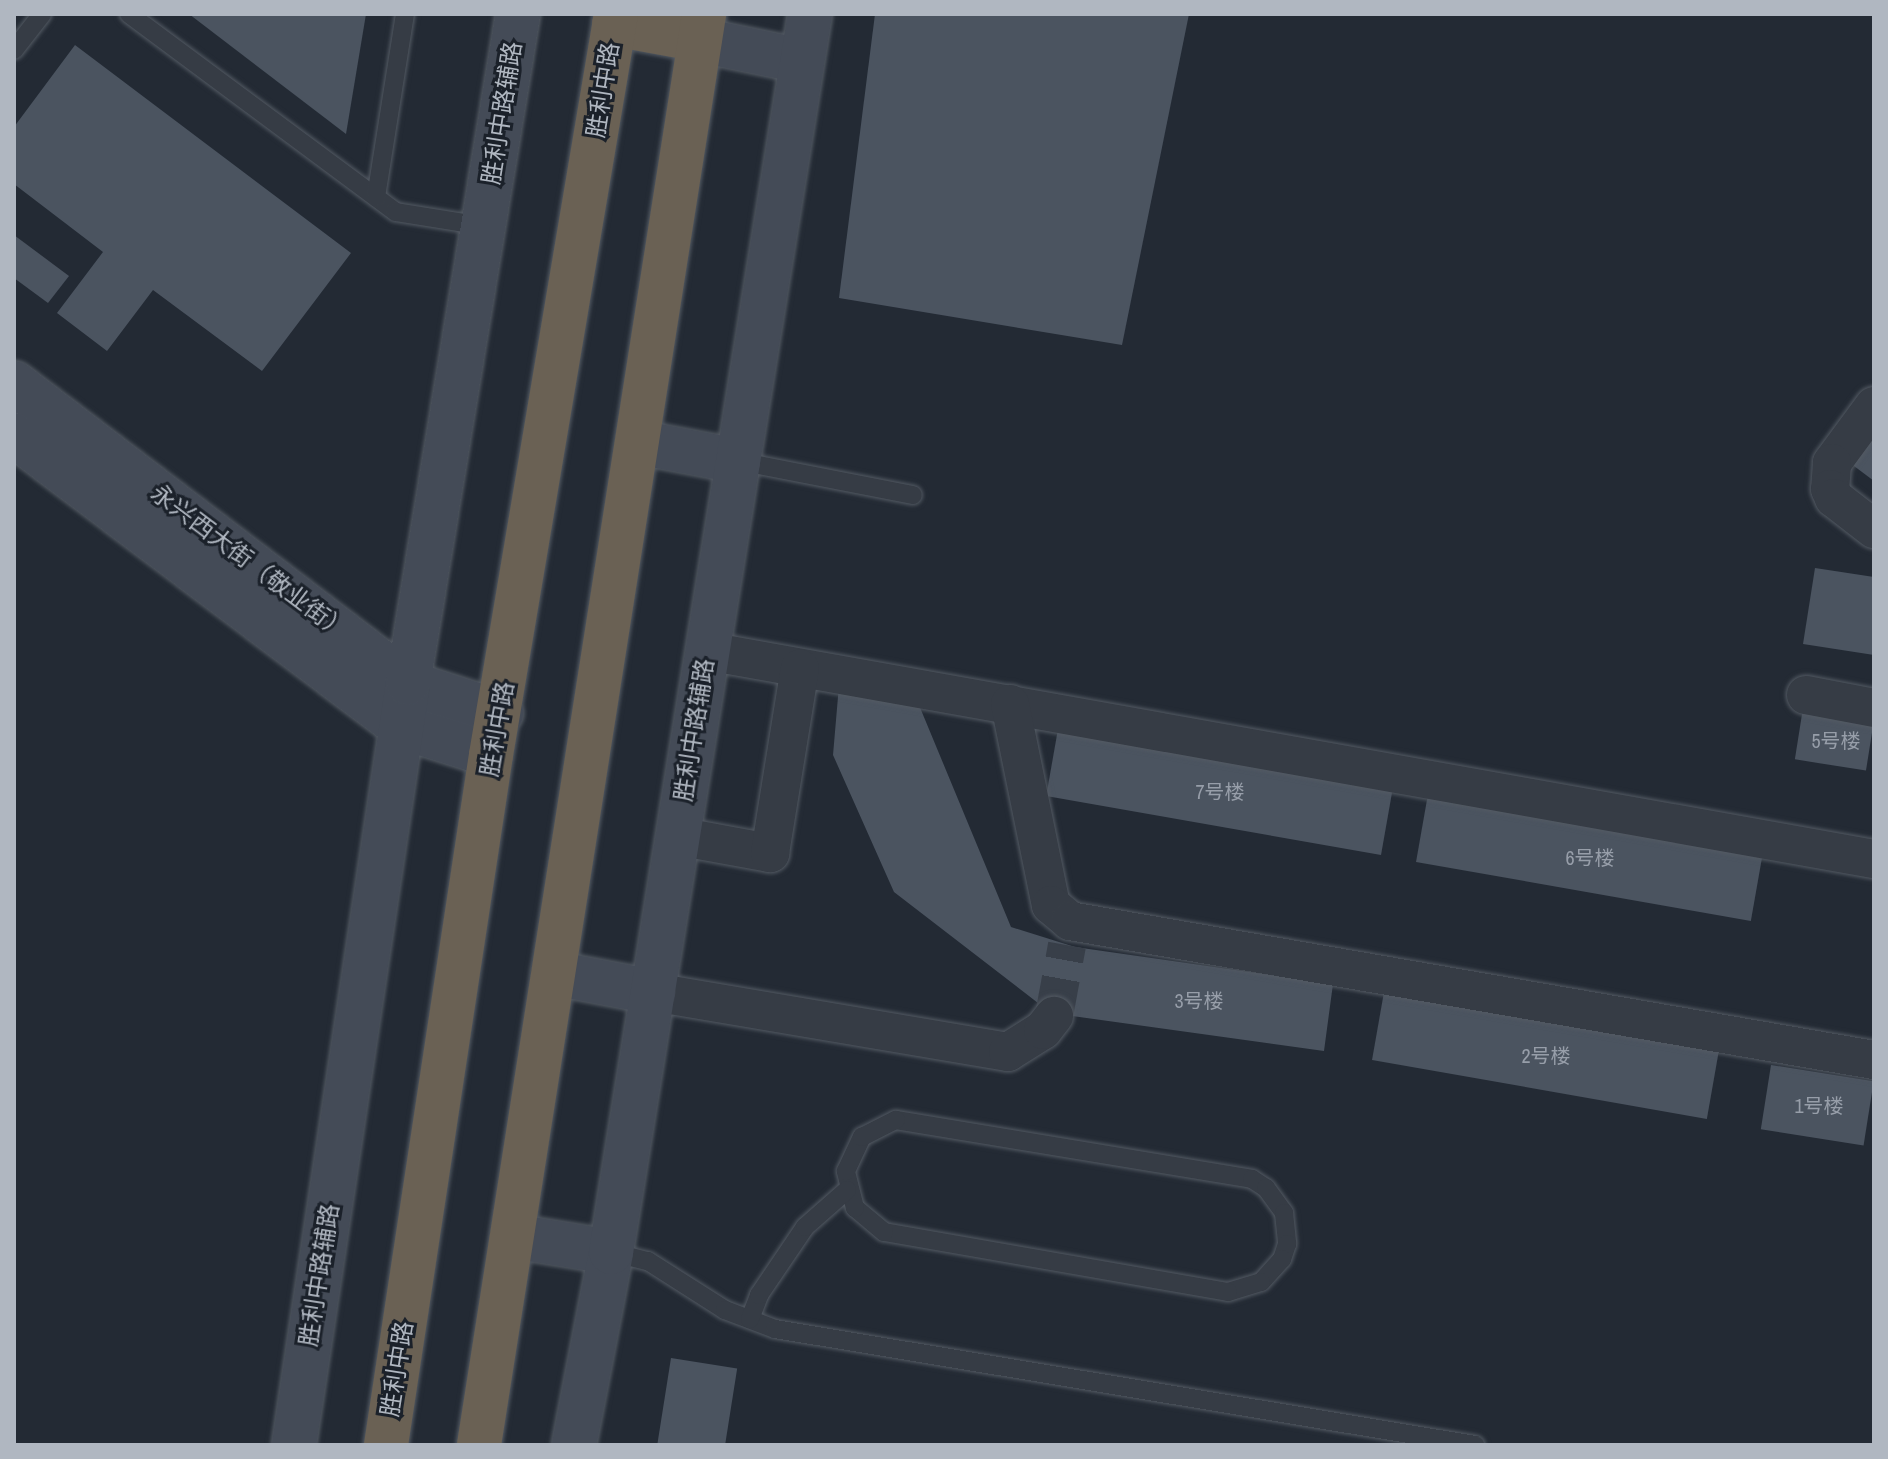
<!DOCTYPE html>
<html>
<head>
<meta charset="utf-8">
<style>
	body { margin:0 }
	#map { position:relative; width:1888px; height:1459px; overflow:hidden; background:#232a34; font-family:"Archivo Narrow","Noto Sans SC",sans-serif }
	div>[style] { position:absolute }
	.building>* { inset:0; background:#4b5460; transform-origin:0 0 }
	.street-tunnel>* { height:38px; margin-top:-19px; transform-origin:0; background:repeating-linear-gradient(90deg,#383f49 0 38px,transparent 0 57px) }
	.roads { filter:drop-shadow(0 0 2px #535a63) drop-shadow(0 0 2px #535a63) }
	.lane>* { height:18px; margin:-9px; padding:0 9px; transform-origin:9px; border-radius:9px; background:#363c45 }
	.street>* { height:38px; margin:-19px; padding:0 19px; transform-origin:19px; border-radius:19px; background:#363c45 }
	.secondary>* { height:44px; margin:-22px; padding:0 22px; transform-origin:22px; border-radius:22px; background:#444b57 }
	.highway>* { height:44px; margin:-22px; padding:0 22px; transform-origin:22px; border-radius:22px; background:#6a6154 }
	span { translate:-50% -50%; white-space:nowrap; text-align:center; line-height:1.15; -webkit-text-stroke:6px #1b212a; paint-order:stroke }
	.number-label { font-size:20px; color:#979ea9 }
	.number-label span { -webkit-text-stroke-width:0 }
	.street-label { font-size:24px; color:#b0b7c1 }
	.frame { position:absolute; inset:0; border:16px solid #b0b7c1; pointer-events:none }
</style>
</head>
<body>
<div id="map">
	<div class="building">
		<i style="clip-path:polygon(189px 14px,366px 14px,346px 134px)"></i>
		<i style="clip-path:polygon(875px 14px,1189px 14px,1122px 345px,839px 298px)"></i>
		<i style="clip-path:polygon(75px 45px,351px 253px,262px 371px,153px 290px,107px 351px,57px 313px,103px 252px,14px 184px,14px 127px)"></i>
		<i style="clip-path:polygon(14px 235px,69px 276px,48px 303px,14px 278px)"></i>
		<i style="clip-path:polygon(1874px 423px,1874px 481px,1846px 460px)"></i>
		<i style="clip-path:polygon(1815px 568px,1874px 577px,1874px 655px,1803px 644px)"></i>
		<i style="clip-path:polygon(839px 685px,914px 693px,1011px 927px,1075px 947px,1333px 984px,1324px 1051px,1065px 1015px,1060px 1020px,894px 892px,833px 755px)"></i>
		<i style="left:1803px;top:708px;width:72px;height:52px;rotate:9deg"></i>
		<i style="left:1058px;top:729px;width:340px;height:68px;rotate:10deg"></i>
		<i style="left:1428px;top:794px;width:340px;height:69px;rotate:10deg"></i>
		<i style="left:1384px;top:992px;width:340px;height:69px;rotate:10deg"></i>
		<i style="left:1771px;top:1065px;width:104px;height:65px;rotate:9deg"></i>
		<i style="left:671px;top:1358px;width:67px;height:88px;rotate:9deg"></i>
	</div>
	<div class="street-tunnel">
		<i style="left:1054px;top:1016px;width:72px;rotate:-79.6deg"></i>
	</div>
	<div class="roads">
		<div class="lane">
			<i style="left:129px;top:14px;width:332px;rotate:36.6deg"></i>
			<i style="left:396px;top:212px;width:88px;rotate:9.1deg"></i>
			<i style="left:14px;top:50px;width:46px;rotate:-52.1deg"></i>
			<i style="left:376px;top:197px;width:185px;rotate:-81deg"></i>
			<i style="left:738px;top:461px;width:178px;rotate:11deg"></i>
			<i style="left:896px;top:1120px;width:361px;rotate:9.4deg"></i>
			<i style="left:1252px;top:1179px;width:17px;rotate:33deg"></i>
			<i style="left:1266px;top:1188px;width:31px;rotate:54deg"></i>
			<i style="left:1284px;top:1213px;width:31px;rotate:84deg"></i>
			<i style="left:1287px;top:1244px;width:16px;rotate:108deg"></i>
			<i style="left:1282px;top:1259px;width:31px;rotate:132deg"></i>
			<i style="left:1261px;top:1282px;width:34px;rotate:163deg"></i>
			<i style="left:1228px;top:1292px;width:349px;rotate:-170.1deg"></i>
			<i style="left:884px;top:1232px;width:38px;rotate:-140deg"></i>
			<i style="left:855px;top:1208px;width:38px;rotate:-104deg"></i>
			<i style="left:846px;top:1171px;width:38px;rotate:-65deg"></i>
			<i style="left:862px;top:1137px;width:38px;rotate:-27deg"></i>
			<i style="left:611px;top:1252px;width:38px;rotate:14deg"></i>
			<i style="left:648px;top:1261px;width:91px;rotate:32.5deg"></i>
			<i style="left:725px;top:1310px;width:53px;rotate:20.8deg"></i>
			<i style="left:775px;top:1329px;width:710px;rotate:9.41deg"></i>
			<i style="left:750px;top:1319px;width:26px;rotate:-69deg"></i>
			<i style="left:759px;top:1295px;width:82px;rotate:-55.9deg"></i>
			<i style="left:805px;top:1227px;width:56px;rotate:-41.4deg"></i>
		</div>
		<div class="street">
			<i style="left:1874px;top:406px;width:71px;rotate:126.4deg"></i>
			<i style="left:1832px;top:463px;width:26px;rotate:94deg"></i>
			<i style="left:1830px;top:489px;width:10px;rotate:66deg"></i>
			<i style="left:1834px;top:498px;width:51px;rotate:37.8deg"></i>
			<i style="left:707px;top:651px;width:1185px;rotate:10.11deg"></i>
			<i style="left:1806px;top:695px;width:69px;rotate:10.8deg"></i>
			<i style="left:1010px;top:704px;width:205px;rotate:78.5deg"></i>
			<i style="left:1051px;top:905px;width:25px;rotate:40deg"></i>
			<i style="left:1070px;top:921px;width:816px;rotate:9.81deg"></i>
			<i style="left:677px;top:836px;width:95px;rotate:10.4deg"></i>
			<i style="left:770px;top:853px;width:187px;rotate:-80.8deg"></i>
			<i style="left:653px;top:992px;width:360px;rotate:9.6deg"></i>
			<i style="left:1008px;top:1052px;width:41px;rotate:-32.2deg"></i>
			<i style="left:1043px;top:1030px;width:18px;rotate:-52deg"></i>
		</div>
		<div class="secondary">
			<i style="left:700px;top:40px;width:104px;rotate:11.6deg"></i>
			<i style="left:14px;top:383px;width:495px;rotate:37.3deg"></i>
			<i style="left:408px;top:683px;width:98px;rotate:17.9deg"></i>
			<i style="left:14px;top:435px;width:486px;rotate:37deg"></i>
			<i style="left:402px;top:727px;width:93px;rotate:17.5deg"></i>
			<i style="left:637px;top:442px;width:103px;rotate:10.7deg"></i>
			<i style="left:553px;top:973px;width:102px;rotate:10.8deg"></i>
			<i style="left:512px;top:1236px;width:100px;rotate:9.2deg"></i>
			<i style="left:294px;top:1445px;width:770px;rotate:-81.49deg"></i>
			<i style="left:408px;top:683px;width:678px;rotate:-80.66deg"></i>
			<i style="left:574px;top:1445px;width:197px;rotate:-79.1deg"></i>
			<i style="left:611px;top:1252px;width:1254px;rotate:-80.87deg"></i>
		</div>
		<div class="highway">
			<i style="left:614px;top:24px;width:87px;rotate:10.5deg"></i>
			<i style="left:386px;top:1445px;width:698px;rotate:-81.35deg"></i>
			<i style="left:491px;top:755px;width:751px;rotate:-80.42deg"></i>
			<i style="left:479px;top:1445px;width:1449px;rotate:-81.06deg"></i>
		</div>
	</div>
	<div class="number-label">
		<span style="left:1836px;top:740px">5号楼</span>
		<span style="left:1220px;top:791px">7号楼</span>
		<span style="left:1590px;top:857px">6号楼</span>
		<span style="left:1199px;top:1000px">3号楼</span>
		<span style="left:1546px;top:1055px">2号楼</span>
		<span style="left:1819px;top:1105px">1号楼</span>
	</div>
	<div class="street-label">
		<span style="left:603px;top:90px;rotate:-81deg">胜利中路</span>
		<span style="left:502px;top:113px;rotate:-81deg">胜利中路辅路</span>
		<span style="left:250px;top:562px;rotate:37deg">永兴西大街（敬业街）</span>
		<span style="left:497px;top:729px;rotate:-80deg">胜利中路</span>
		<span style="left:694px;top:730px;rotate:-81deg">胜利中路辅路</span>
		<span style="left:319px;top:1275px;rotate:-81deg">胜利中路辅路</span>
		<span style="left:397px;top:1369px;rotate:-81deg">胜利中路</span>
	</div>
	<div class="frame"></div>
</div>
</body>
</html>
